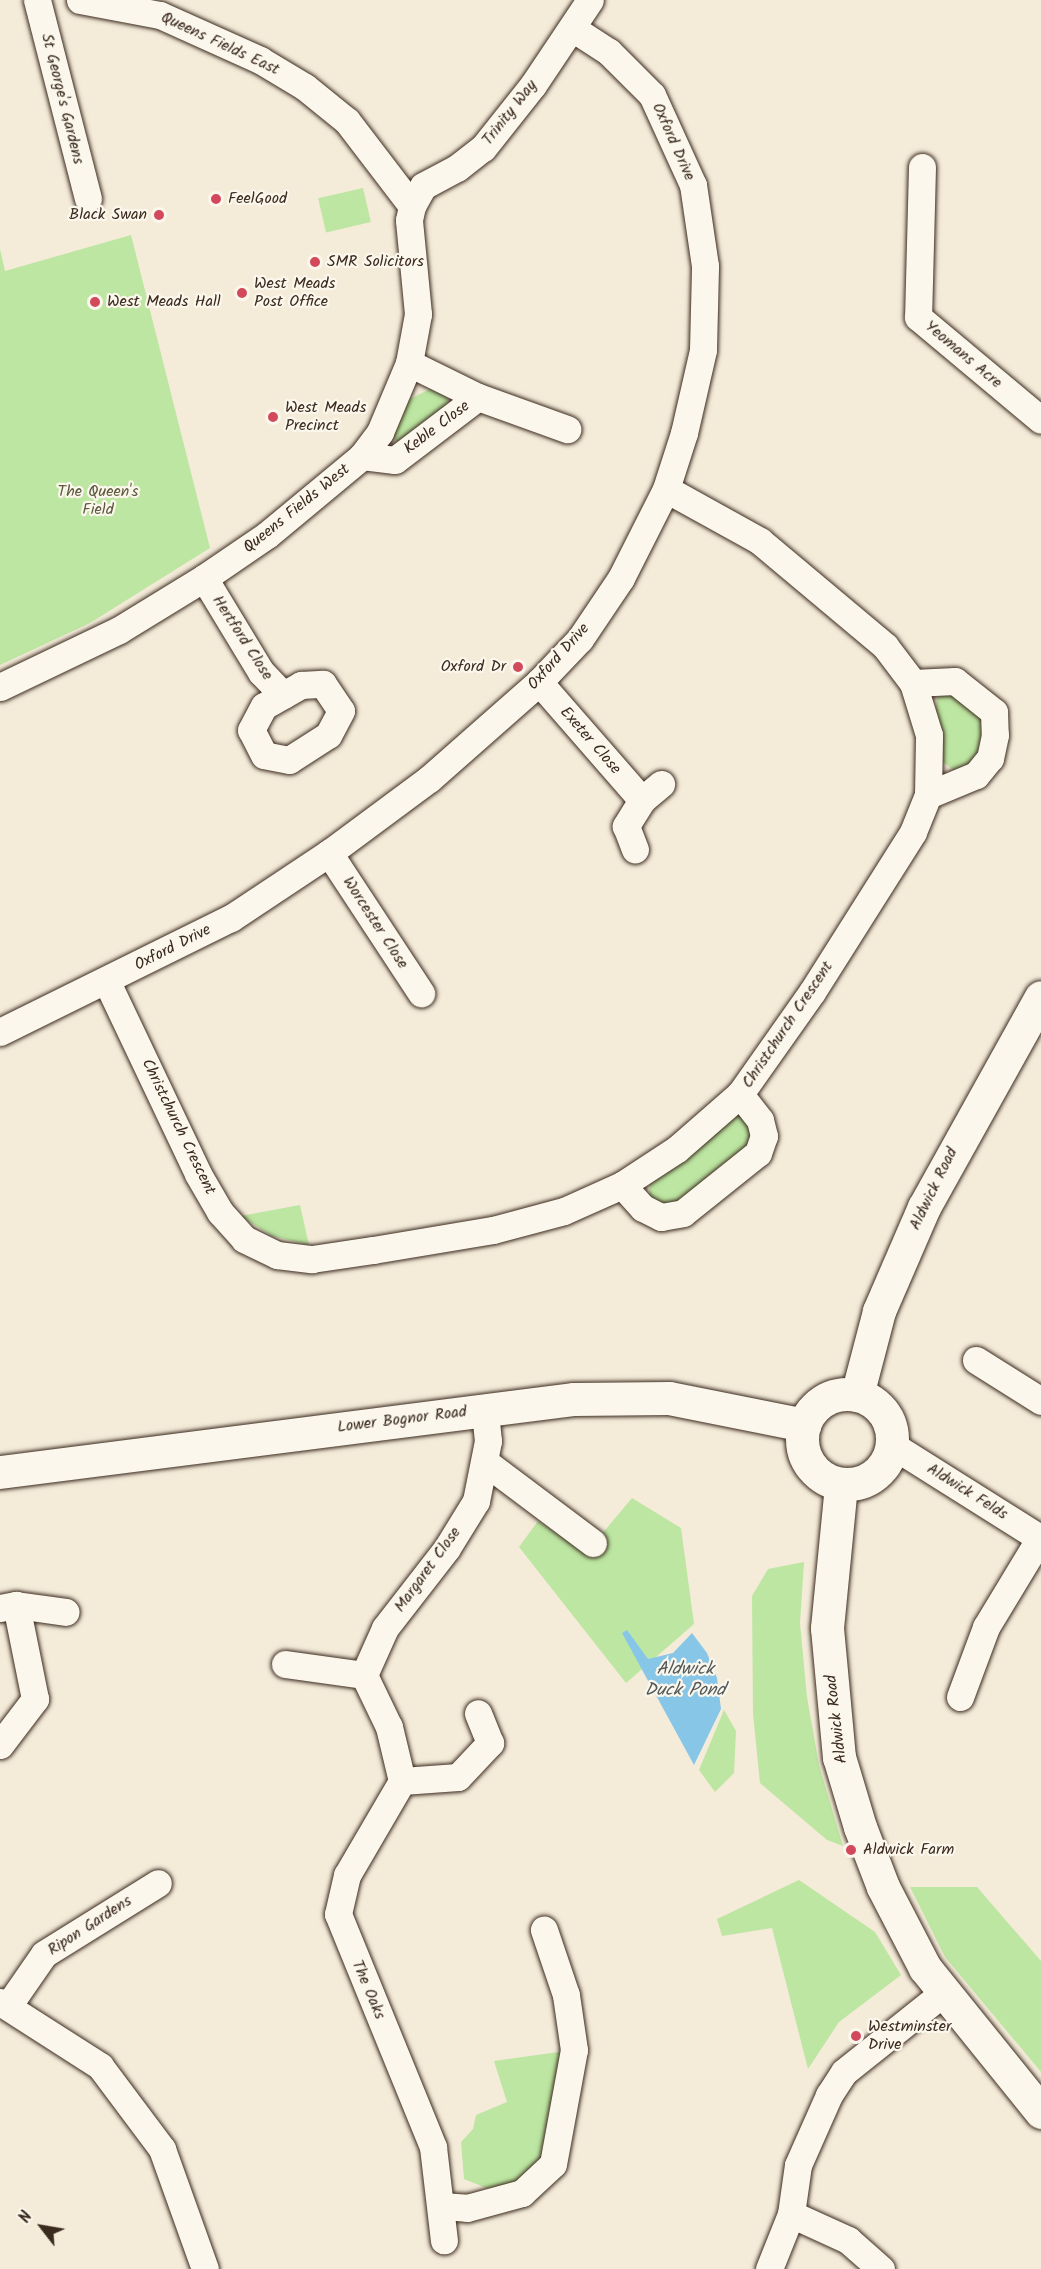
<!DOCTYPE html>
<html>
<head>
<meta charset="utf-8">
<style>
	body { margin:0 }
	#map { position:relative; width:1041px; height:2269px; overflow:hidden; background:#f4ebd9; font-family:Kalam,sans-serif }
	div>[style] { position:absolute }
	.green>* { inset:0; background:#bde6a2; transform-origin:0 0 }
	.water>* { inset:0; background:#88c6e8 }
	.roads { filter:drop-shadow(0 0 2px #3b2a1e) drop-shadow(0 0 2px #3b2a1e) }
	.minor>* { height:27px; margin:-13.5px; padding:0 13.5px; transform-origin:13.5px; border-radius:13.5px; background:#fbf7ec }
	.tertiary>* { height:33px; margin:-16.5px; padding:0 16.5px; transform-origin:16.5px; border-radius:16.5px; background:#fbf7ec }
	.secondary>* { height:33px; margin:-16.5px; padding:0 16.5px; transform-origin:16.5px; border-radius:16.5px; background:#fbf7ec }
	.secondary>.ring { margin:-16.5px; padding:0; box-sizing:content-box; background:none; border:33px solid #fbf7ec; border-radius:50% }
	.dots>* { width:16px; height:16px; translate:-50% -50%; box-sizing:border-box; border:3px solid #fbf7ec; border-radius:50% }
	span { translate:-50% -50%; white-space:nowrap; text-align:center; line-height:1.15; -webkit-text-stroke:4.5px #fbf7ec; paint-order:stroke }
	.street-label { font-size:16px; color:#3b2a1e }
	.poi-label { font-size:16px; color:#3b2a1e }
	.left { translate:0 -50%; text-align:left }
	.right { translate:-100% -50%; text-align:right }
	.park-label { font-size:16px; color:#5c593f }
	.water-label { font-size:18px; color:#52595b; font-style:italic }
	.north { position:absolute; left:12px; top:2197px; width:60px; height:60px; -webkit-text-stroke:4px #fbf7ec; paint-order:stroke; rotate:301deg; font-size:16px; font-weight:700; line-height:24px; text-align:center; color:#3b2a1e }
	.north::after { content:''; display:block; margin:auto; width:21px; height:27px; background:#3b2a1e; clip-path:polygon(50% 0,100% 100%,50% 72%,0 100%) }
</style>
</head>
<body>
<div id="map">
	<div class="green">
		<i style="left:363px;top:188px;width:35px;height:46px;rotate:77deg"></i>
		<i style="clip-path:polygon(131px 235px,210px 548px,90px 623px,0 665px,0 249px,5px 271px)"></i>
		<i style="clip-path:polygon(432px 388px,447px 395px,448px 408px,398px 442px,394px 439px,390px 434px,408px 400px)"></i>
		<i style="clip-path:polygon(952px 691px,977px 711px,984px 725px,979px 757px,956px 772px,943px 762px,936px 709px,937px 697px)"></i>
		<i style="clip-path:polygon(733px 1115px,746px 1116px,754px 1124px,751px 1147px,675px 1208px,649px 1198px,650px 1183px)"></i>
		<i style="clip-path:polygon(300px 1205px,309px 1245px,272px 1236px,241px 1216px)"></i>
		<i style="clip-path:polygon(632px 1498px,681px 1528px,694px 1624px,626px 1683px,519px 1547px,538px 1521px,586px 1553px)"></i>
		<i style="clip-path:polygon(804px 1562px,800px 1623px,807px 1697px,819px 1765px,843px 1846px,827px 1840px,760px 1783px,753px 1714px,752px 1596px,768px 1569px)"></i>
		<i style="clip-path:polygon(724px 1710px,736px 1731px,734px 1773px,715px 1792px,699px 1770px)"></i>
		<i style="clip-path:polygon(799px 1880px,875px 1932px,901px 1975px,839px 2022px,808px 2069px,772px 1928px,722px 1936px,717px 1919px)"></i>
		<i style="clip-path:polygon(910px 1887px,977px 1887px,1041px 1961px,1041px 2072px,945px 1957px)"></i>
		<i style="clip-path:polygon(566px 2051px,557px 2137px,522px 2182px,496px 2192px,464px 2179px,461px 2142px,473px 2129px,476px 2115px,507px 2102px,494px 2061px)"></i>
	</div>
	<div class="water">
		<i style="clip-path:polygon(627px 1630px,648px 1659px,673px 1653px,692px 1633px,707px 1653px,717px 1678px,721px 1709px,694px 1765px,622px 1633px)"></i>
	</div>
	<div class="roads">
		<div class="minor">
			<i style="left:37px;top:0;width:205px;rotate:75.6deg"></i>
			<i style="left:80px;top:0;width:81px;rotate:10.6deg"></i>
			<i style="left:160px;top:15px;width:110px;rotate:24.2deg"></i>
			<i style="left:260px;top:60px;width:52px;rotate:31deg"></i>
			<i style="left:305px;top:87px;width:54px;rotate:39deg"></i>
			<i style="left:347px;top:121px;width:107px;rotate:52.6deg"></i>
			<i style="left:922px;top:167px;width:150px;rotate:91.5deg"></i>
			<i style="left:918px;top:317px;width:160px;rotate:39.9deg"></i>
			<i style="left:409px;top:363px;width:77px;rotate:26.2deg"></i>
			<i style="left:478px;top:397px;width:95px;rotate:19.8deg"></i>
			<i style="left:362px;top:456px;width:33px;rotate:7deg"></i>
			<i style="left:395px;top:460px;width:104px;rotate:-37.2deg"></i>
			<i style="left:204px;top:578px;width:110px;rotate:58.8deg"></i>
			<i style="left:261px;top:672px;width:32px;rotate:46deg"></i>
			<i style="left:539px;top:682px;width:157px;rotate:48.9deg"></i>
			<i style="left:642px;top:800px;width:31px;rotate:122deg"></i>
			<i style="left:626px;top:826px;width:25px;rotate:69deg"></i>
			<i style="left:913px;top:683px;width:42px;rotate:-2.7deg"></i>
			<i style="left:955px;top:681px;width:50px;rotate:38.5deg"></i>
			<i style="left:994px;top:712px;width:23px;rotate:88deg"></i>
			<i style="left:995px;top:735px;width:24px;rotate:102deg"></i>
			<i style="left:990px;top:758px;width:22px;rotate:129deg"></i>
			<i style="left:976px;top:775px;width:52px;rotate:157.4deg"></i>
			<i style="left:323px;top:684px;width:32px;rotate:56deg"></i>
			<i style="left:341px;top:711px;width:27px;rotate:118deg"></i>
			<i style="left:328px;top:735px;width:46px;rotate:147.3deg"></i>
			<i style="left:289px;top:760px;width:25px;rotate:-169deg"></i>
			<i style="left:264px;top:755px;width:28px;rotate:-117deg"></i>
			<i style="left:251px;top:730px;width:27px;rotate:-62deg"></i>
			<i style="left:264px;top:706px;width:43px;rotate:-29.6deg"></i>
			<i style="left:301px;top:685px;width:22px;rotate:-3deg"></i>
			<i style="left:0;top:687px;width:132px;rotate:-25.6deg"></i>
			<i style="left:119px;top:630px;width:100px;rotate:-31.5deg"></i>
			<i style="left:204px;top:578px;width:76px;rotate:-34.3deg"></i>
			<i style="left:267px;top:535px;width:124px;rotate:-39.7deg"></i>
			<i style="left:362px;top:456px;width:30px;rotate:-53deg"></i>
			<i style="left:380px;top:432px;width:75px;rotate:-67.2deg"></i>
			<i style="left:409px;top:363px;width:50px;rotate:-79.6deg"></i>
			<i style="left:418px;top:314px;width:94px;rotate:-95.5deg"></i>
			<i style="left:409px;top:220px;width:14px;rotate:-78deg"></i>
			<i style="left:412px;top:206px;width:23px;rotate:-61deg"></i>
			<i style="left:423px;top:186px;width:38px;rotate:-28deg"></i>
			<i style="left:457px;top:168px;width:33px;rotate:-38deg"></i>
			<i style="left:483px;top:148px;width:80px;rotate:-51.6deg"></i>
			<i style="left:533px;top:85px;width:102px;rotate:-56.2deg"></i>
			<i style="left:642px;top:800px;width:25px;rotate:-40deg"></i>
			<i style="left:329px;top:853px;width:168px;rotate:56.7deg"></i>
			<i style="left:107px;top:982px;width:212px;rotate:64.6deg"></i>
			<i style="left:198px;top:1174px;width:44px;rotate:59.9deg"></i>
			<i style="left:220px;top:1212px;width:36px;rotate:48deg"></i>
			<i style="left:244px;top:1239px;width:37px;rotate:26deg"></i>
			<i style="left:277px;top:1255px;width:35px;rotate:7deg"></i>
			<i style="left:312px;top:1259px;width:62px;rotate:-8.4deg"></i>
			<i style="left:373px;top:1250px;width:122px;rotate:-9.5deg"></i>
			<i style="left:493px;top:1230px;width:73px;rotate:-15deg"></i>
			<i style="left:564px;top:1211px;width:64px;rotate:-24.1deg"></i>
			<i style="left:622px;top:1185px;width:66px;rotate:-33.2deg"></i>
			<i style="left:677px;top:1149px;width:84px;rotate:-41.1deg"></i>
			<i style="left:740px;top:1094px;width:125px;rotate:-54.8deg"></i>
			<i style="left:812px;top:992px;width:189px;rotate:-57.7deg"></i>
			<i style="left:913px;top:832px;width:40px;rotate:-68deg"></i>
			<i style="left:928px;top:795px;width:60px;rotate:-89deg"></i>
			<i style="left:929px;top:735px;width:54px;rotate:-107.1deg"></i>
			<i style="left:913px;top:683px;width:46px;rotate:-127.1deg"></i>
			<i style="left:885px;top:646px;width:163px;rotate:-140deg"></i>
			<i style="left:760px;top:541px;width:107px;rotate:-151deg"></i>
			<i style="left:0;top:1032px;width:258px;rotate:-26.3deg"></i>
			<i style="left:231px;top:918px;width:118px;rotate:-33.6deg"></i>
			<i style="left:329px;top:853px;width:124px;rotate:-36.5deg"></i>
			<i style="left:429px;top:779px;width:147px;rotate:-41.4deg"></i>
			<i style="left:539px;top:682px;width:59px;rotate:-46.4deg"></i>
			<i style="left:580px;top:639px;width:73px;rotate:-56.1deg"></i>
			<i style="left:621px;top:578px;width:100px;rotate:-63.2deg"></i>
			<i style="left:666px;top:489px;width:59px;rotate:-72.2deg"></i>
			<i style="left:684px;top:433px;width:85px;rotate:-77.1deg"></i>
			<i style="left:703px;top:350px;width:84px;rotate:-88.6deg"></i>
			<i style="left:705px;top:266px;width:82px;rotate:-98.4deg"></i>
			<i style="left:693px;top:185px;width:99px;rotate:-114.5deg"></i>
			<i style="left:652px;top:95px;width:61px;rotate:-135deg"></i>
			<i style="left:609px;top:52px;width:44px;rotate:-147deg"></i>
			<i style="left:622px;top:1185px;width:31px;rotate:48deg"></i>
			<i style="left:643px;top:1208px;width:20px;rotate:27deg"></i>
			<i style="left:661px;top:1217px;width:22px;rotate:-10deg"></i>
			<i style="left:683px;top:1213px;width:96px;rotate:-38.7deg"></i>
			<i style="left:758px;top:1153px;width:18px;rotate:-71deg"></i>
			<i style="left:764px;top:1136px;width:16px;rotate:-104deg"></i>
			<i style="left:760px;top:1120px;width:33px;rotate:-128deg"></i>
			<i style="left:976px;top:1360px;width:77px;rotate:32.2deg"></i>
			<i style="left:892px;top:1445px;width:176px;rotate:32.2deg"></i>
			<i style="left:485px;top:1462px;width:135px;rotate:36.9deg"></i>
			<i style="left:0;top:1608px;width:16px;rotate:-11deg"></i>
			<i style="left:16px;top:1605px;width:50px;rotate:8deg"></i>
			<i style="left:285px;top:1664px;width:80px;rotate:7.9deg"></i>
			<i style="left:960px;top:1697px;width:75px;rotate:-69.6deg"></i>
			<i style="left:986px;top:1627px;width:104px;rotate:-58.8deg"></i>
			<i style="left:0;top:1745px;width:58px;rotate:-52.7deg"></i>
			<i style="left:35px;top:1699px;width:96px;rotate:-101.4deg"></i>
			<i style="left:402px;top:1781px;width:109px;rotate:120.3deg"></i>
			<i style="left:347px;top:1875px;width:40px;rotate:103deg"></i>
			<i style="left:338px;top:1914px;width:252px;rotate:67.8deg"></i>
			<i style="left:433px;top:2147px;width:94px;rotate:83.3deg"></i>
			<i style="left:402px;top:1781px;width:56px;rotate:-103.5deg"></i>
			<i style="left:389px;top:1727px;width:58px;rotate:-115.7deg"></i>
			<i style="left:364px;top:1675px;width:51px;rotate:-65.9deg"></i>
			<i style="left:385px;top:1628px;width:101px;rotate:-52.2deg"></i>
			<i style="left:447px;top:1548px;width:55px;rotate:-58.3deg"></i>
			<i style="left:476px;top:1501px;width:61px;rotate:-78.7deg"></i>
			<i style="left:488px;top:1441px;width:31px;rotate:-96deg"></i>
			<i style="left:402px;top:1781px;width:56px;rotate:-4.1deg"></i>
			<i style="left:458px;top:1777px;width:47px;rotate:-46.7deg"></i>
			<i style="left:490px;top:1743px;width:32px;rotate:-112deg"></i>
			<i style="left:0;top:2002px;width:119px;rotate:32.6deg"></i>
			<i style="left:100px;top:2066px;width:104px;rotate:53.2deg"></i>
			<i style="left:162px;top:2149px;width:127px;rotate:70.3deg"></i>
			<i style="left:8px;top:2006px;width:63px;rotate:-55.3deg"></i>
			<i style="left:44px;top:1954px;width:134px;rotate:-31.9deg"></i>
			<i style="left:441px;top:2206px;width:26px;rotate:4deg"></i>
			<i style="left:467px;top:2208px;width:57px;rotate:-15.3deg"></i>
			<i style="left:522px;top:2193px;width:42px;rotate:-43.1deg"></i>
			<i style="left:553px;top:2164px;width:116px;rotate:-79.6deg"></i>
			<i style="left:574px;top:2050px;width:56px;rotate:-98.3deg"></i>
			<i style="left:566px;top:1995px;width:69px;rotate:-108.7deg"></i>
			<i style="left:791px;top:2214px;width:63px;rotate:24.5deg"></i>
			<i style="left:848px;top:2240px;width:44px;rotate:41.3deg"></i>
			<i style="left:769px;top:2269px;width:59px;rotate:-68.2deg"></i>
			<i style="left:791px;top:2214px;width:49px;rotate:-81.9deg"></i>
			<i style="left:798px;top:2165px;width:77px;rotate:-66.1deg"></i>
			<i style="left:829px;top:2095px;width:27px;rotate:-57deg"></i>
			<i style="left:844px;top:2072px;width:127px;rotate:-38.6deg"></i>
		</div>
		<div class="tertiary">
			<i style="left:841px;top:1485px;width:144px;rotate:95.6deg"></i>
			<i style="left:827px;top:1628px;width:130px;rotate:84.7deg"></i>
			<i style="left:839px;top:1757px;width:73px;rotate:73.3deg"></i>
			<i style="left:860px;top:1827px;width:64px;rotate:69deg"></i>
			<i style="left:883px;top:1887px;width:91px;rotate:62.6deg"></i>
			<i style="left:925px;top:1968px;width:185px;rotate:51.1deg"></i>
		</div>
		<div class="secondary">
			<i class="ring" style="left:802px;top:1394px;width:57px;height:57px"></i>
			<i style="left:857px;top:1395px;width:87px;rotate:-75.3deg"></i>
			<i style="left:879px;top:1311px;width:113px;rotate:-66.6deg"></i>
			<i style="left:924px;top:1207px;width:240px;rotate:-60.9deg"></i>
			<i style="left:0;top:1472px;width:579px;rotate:-7.25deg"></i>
			<i style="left:574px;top:1399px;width:95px;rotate:-0.6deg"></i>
			<i style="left:669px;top:1398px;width:138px;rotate:11.3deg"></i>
		</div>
	</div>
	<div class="dots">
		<i style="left:216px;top:199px;background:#d1495b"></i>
		<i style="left:159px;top:215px;background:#d1495b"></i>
		<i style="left:315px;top:262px;background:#d1495b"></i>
		<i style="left:242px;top:293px;background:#d1495b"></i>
		<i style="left:95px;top:302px;background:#d1495b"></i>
		<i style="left:273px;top:417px;background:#d1495b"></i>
		<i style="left:518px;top:667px;background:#d1495b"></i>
		<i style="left:851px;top:1850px;background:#d1495b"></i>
		<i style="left:856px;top:2036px;background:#d1495b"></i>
	</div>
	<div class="street-label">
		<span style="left:220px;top:44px;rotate:25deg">Queens Fields East</span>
		<span style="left:62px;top:99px;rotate:76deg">St George's Gardens</span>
		<span style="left:510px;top:113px;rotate:-52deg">Trinity Way</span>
		<span style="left:673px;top:142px;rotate:66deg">Oxford Drive</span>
		<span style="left:963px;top:355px;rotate:40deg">Yeomans Acre</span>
		<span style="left:437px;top:428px;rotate:-37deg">Keble Close</span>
		<span style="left:297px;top:509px;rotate:-39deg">Queens Fields West</span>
		<span style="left:242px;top:638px;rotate:57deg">Hertford Close</span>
		<span style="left:559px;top:657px;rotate:-48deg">Oxford Drive</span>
		<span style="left:590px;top:741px;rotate:49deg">Exeter Close</span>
		<span style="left:375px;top:923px;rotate:57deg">Worcester Close</span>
		<span style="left:173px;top:948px;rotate:-27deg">Oxford Drive</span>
		<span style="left:788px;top:1025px;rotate:-56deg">Christchurch Crescent</span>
		<span style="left:178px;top:1127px;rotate:64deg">Christchurch Crescent</span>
		<span style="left:934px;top:1189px;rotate:-64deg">Aldwick Road</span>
		<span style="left:402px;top:1420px;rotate:-7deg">Lower Bognor Road</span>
		<span style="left:967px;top:1492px;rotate:32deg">Aldwick Felds</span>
		<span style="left:428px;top:1570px;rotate:-54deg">Margaret Close</span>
		<span style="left:837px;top:1719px;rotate:-97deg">Aldwick Road</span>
		<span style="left:90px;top:1926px;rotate:-33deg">Ripon Gardens</span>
		<span style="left:368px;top:1990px;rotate:67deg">The Oaks</span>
	</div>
	<div class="poi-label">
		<span class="left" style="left:228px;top:199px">FeelGood</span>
		<span class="right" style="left:147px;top:215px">Black Swan</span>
		<span class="left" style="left:327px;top:262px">SMR Solicitors</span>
		<span class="left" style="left:254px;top:293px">West Meads<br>Post Office</span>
		<span class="left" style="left:107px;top:302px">West Meads Hall</span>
		<span class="left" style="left:285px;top:417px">West Meads<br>Precinct</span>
		<span class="right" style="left:506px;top:667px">Oxford Dr</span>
		<span class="left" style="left:863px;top:1850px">Aldwick Farm</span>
		<span class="left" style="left:868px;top:2036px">Westminster<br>Drive</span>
	</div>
	<div class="park-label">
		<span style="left:98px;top:501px">The Queen's<br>Field</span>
	</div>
	<div class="water-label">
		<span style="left:685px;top:1681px">Aldwick<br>Duck Pond</span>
	</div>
	<div class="north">N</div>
</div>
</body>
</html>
